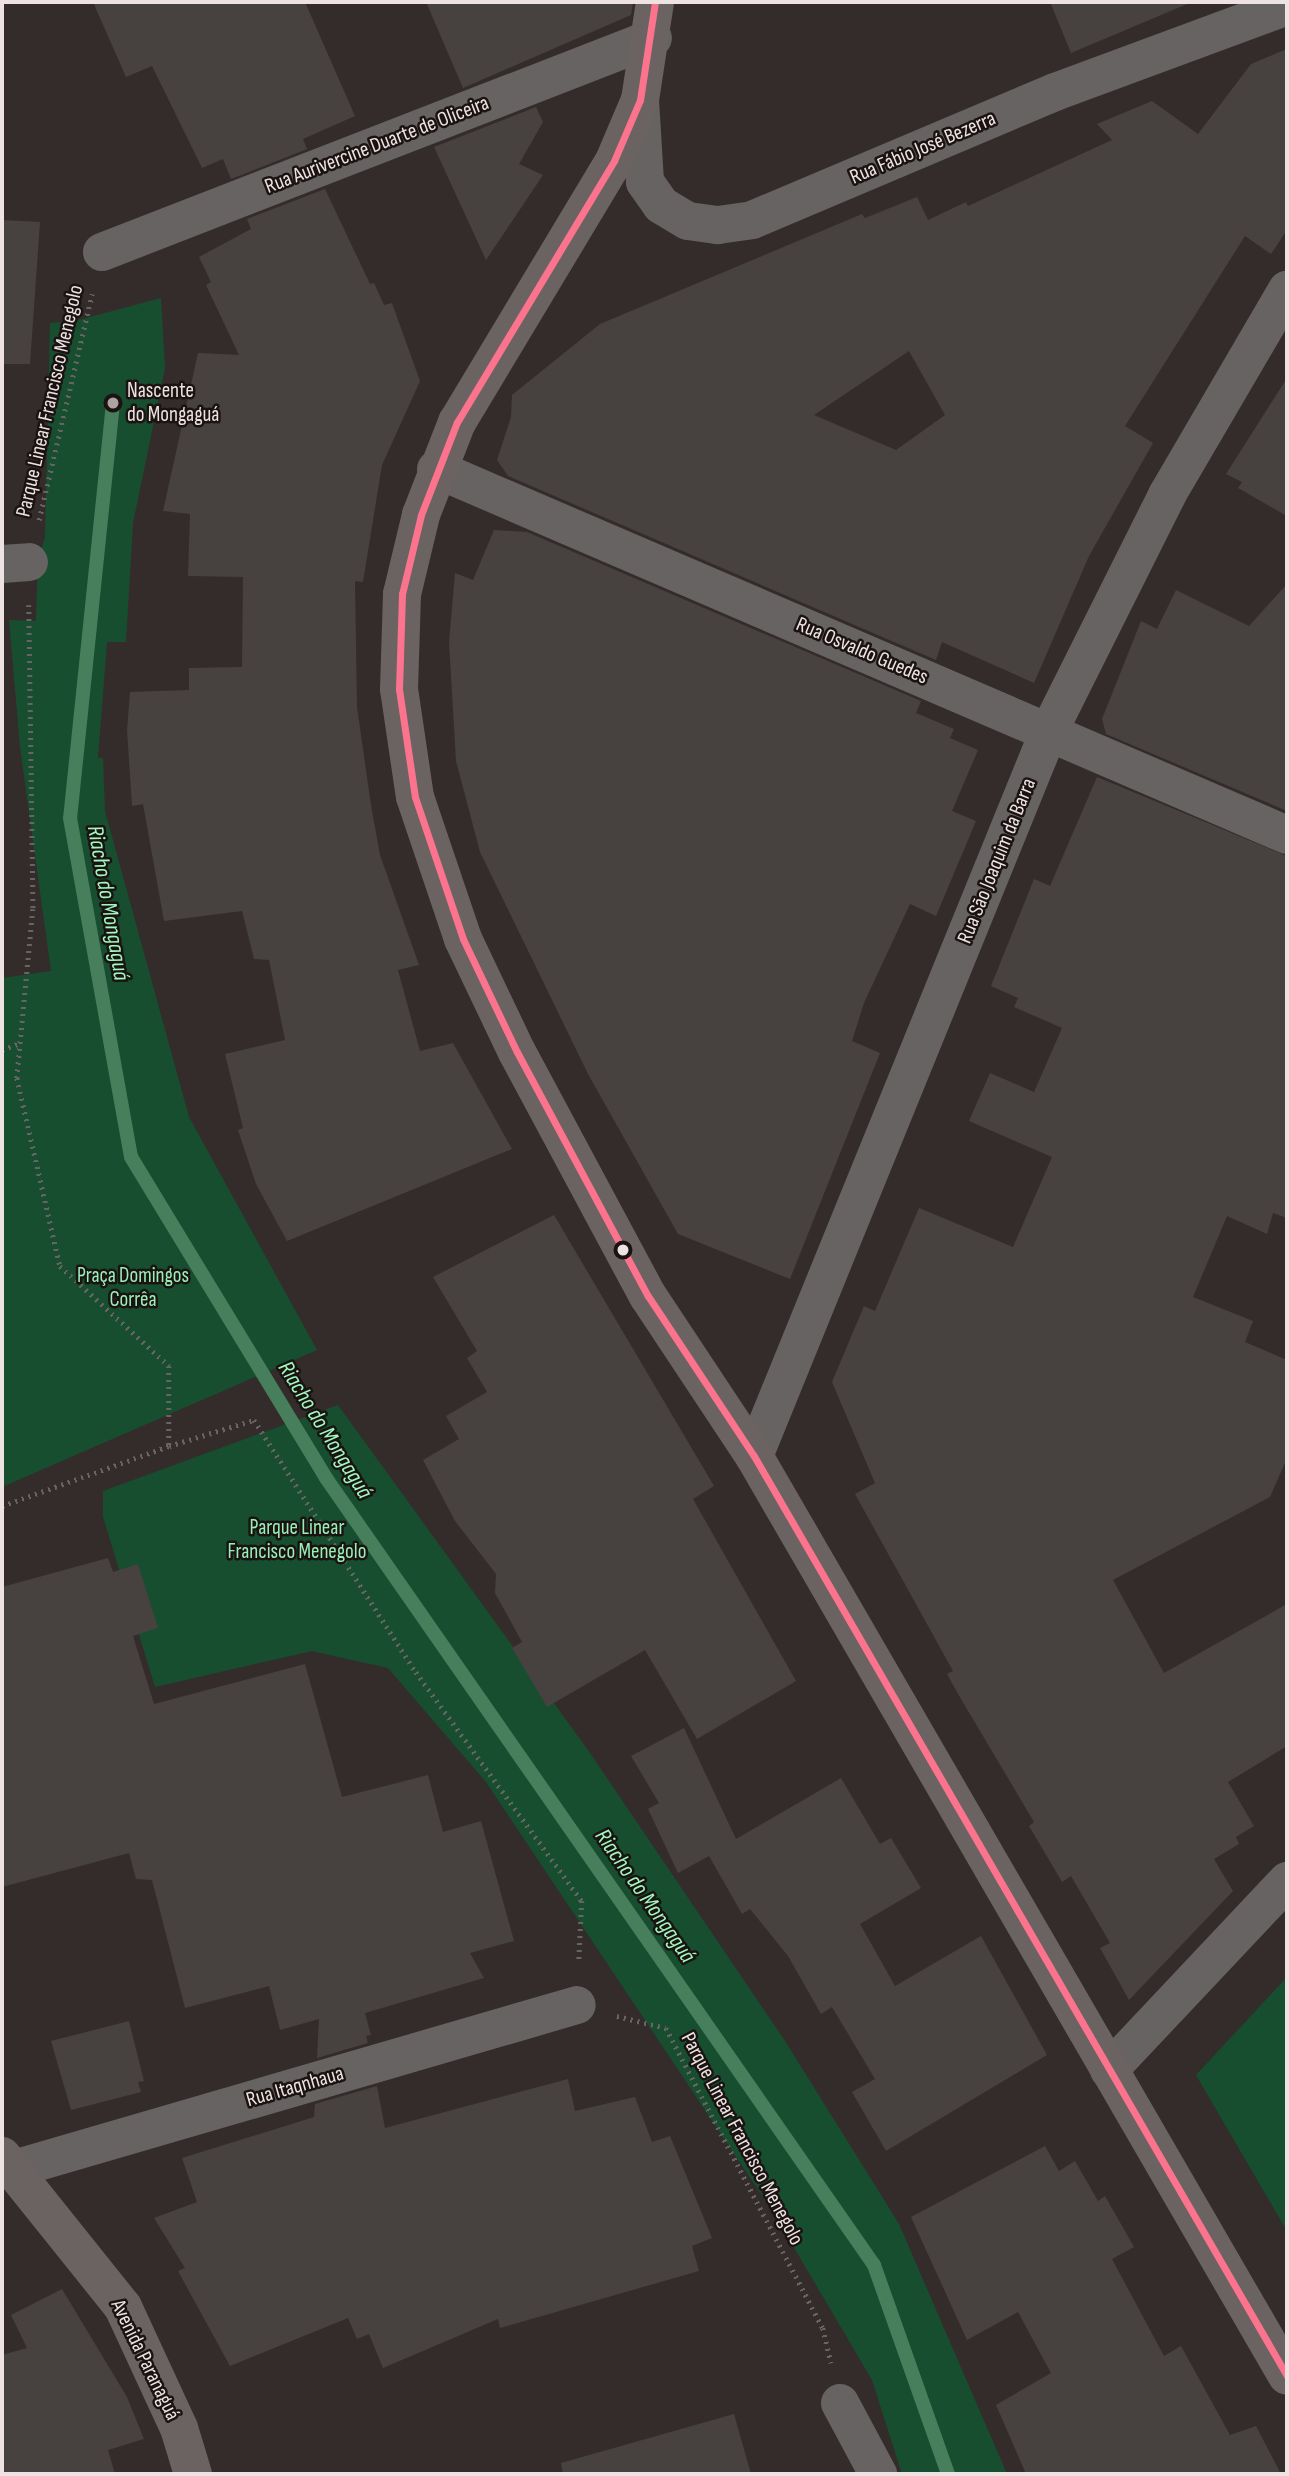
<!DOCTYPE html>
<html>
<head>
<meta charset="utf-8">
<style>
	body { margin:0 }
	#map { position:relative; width:1289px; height:2476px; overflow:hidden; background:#342c2b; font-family:"Sofia Sans Condensed",sans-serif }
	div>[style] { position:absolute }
	.green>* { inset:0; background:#174e30 }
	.stream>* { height:14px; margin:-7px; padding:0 7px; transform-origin:7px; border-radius:7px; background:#477e5b }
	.building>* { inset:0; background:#474140 }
	.path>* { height:4.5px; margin-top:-2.25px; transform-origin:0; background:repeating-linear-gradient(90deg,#696464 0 2px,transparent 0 7px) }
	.minor>* { height:38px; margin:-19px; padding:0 19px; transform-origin:19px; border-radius:19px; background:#676363 }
	.major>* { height:38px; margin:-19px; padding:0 19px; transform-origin:19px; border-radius:19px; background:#6a6362 }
	.bus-1>* { height:7px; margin:-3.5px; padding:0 3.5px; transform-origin:3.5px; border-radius:3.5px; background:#fc738d }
	.dots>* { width:19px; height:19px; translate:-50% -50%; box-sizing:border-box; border:4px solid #1a1312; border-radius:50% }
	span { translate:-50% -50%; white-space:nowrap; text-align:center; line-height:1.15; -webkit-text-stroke:5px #1a1312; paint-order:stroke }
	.street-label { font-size:21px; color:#eee3e2 }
	.poi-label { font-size:21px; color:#eee3e2 }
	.left { translate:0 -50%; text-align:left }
	.park-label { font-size:21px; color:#98f0b7 }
	.water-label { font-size:23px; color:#9ff8be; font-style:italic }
	.frame { position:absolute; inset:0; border:4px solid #eee3e2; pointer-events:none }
</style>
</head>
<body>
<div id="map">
	<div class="green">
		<i style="clip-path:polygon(161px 298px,165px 368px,133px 523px,126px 642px,107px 642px,98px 758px,103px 758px,105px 811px,189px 1117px,317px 1350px,2px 1487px,2px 978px,51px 971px,20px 747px,9px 620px,36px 621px,38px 561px,45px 537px,50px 323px,75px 321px)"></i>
		<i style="clip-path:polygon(338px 1405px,590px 1753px,785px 2041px,899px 2224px,1007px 2474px,902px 2474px,872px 2380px,773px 2212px,486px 1782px,388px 1668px,312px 1651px,155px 1687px,103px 1517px,103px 1491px)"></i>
		<i style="clip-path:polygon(1287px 1977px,1287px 2231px,1196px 2075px)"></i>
	</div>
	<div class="stream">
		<i style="left:113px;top:403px;width:417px;rotate:95.9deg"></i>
		<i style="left:70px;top:818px;width:344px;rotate:79.8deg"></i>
		<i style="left:131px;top:1157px;width:376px;rotate:58.7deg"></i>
		<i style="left:326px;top:1478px;width:959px;rotate:55.15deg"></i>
		<i style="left:874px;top:2265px;width:222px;rotate:70.5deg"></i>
	</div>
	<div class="building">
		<i style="clip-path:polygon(93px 2px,305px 2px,355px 116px,303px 139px,307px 149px,231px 179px,223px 159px,202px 168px,152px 66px,126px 77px)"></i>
		<i style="clip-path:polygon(426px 2px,633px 2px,631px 15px,463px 88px)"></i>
		<i style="clip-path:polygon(1050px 2px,1192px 2px,1071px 53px)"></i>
		<i style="clip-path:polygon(evenodd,1287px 49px,1287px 230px,1271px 254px,1245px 236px,1125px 426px,1153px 443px,1089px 556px,1034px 683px,942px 642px,936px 660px,508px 476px,497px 460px,511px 417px,512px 395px,600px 324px,862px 214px,865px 218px,917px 197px,928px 220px,966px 202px,968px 206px,1112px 140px,1097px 124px,1152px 101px,1198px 134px,1251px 64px,1287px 49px,909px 351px,945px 415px,896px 450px,814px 415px,909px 351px)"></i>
		<i style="clip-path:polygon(536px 107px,543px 122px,519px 164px,543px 175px,486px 260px,434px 147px)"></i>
		<i style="clip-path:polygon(325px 189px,370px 284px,374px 283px,384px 305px,392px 303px,420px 381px,382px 465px,363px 582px,355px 581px,357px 707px,371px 805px,380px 855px,419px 965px,398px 970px,420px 1051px,453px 1043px,512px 1149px,287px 1241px,256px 1184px,238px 1130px,243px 1128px,225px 1054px,285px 1040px,269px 960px,254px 959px,242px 911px,164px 921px,143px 804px,132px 806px,127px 730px,130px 692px,189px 690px,189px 668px,242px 667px,243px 577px,188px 576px,190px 514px,163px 511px,198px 353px,239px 355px,206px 285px,211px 282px,199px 257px,251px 229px,247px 219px)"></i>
		<i style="clip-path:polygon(2px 220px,40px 222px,30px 364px,2px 364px)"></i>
		<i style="clip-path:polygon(1287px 378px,1287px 516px,1238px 488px,1242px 482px,1226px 474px)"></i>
		<i style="clip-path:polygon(494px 530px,527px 532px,921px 701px,916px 713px,954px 729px,950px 738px,978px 750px,952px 811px,976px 821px,936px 916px,910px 904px,864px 1003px,852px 1041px,880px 1053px,790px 1279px,678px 1234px,588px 1074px,480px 852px,456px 761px,449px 642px,455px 573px,473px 580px)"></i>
		<i style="clip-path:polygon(1287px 584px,1287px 811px,1106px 734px,1102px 719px,1141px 621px,1157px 629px,1176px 590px,1249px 626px)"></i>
		<i style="clip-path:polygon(1097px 777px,1287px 856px,1287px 1218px,1273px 1213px,1267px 1234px,1227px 1216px,1193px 1297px,1253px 1321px,1245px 1342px,1287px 1360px,1287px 1458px,1270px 1497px,1113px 1580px,1164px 1673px,1287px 1604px,1287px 1746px,1228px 1782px,1254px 1826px,1236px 1837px,1239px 1844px,1214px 1859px,1233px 1891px,1129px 2000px,1100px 1948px,1110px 1943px,1071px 1876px,1062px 1882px,1029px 1826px,1034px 1822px,958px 1694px,947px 1674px,953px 1671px,855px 1494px,875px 1483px,832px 1382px,864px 1306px,875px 1311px,919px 1208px,1013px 1247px,1052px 1157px,969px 1121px,990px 1073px,1034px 1092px,1062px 1028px,1014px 1007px,1018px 998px,991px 986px,1034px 879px,1050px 886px)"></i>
		<i style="clip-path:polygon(554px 1215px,714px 1486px,693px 1499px,796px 1681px,697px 1739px,645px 1650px,547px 1707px,512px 1648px,522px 1642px,495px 1593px,496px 1574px,455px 1521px,423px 1460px,459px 1439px,446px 1416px,487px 1392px,467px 1358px,477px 1351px,433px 1277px)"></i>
		<i style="clip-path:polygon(108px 1558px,113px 1572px,138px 1564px,158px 1628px,133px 1636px,154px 1704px,305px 1664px,342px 1797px,428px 1775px,443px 1832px,481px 1821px,514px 1941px,470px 1953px,484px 1978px,365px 2013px,371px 2035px,366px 2036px,368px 2043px,317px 2058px,319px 2019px,280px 2030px,269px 1986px,185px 2008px,152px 1880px,136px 1879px,129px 1853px,2px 1887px,2px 1587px)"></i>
		<i style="clip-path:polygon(684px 1728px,736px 1839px,841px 1778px,880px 1844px,891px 1838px,921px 1888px,860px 1924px,895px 1986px,981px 1936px,1047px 2055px,886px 2151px,852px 2092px,875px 2079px,832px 2007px,821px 2014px,788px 1956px,750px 1909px,742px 1914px,709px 1856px,678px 1873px,648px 1809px,659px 1803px,631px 1756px)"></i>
		<i style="clip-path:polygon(129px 2021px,144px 2081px,138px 2082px,141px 2092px,71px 2110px,51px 2041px)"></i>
		<i style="clip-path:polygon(568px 2079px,575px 2111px,635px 2097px,652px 2142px,670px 2136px,712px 2238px,692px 2246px,699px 2271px,500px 2328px,498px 2319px,383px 2368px,369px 2334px,357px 2339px,348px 2318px,230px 2366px,178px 2271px,185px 2268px,154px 2218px,197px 2202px,182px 2158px,314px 2117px,315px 2104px,377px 2086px,385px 2128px)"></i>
		<i style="clip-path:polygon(1045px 2146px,1059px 2171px,1075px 2161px,1098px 2201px,1105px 2196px,1134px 2247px,1112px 2259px,1164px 2356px,1181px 2346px,1230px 2435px,1256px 2426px,1281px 2474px,1026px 2474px,996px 2405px,1051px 2373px,1018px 2312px,967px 2340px,911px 2217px)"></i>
		<i style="clip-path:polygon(62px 2289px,127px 2397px,144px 2439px,108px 2450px,115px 2474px,2px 2474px,2px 2355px,27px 2348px,11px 2315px)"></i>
		<i style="clip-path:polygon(734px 2414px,751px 2474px,563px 2474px,561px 2463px)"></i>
	</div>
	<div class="path">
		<i style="left:39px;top:520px;width:232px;rotate:-76.8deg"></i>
		<i style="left:29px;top:605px;width:304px;rotate:89.2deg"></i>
		<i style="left:33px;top:909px;width:170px;rotate:95.4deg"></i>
		<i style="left:17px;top:1078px;width:193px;rotate:77.1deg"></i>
		<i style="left:60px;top:1266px;width:148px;rotate:42.5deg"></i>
		<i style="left:169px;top:1366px;width:80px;rotate:90deg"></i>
		<i style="left:169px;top:1446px;width:89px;rotate:-17deg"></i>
		<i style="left:254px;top:1420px;width:300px;rotate:57.3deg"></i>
		<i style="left:416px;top:1672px;width:283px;rotate:54.1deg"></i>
		<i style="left:582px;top:1901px;width:60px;rotate:92.9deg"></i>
		<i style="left:2px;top:1050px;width:19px;rotate:-21deg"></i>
		<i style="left:2px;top:1506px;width:177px;rotate:-19.8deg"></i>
		<i style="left:617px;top:2016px;width:50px;rotate:13.8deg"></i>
		<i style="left:666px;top:2028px;width:339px;rotate:62.4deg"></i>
		<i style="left:823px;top:2328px;width:36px;rotate:77deg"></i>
	</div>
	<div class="minor">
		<i style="left:640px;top:100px;width:82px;rotate:86.5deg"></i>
		<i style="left:645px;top:182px;width:28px;rotate:55deg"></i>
		<i style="left:661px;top:205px;width:31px;rotate:31deg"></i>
		<i style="left:688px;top:221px;width:30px;rotate:8deg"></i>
		<i style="left:718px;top:225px;width:34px;rotate:-8deg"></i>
		<i style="left:752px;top:220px;width:329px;rotate:-22.9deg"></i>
		<i style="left:1055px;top:92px;width:247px;rotate:-20.3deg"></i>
		<i style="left:102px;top:252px;width:591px;rotate:-21.23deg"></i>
		<i style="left:436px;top:469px;width:926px;rotate:23.27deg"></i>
		<i style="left:2px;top:564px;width:27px;rotate:-4deg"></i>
		<i style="left:754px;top:1456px;width:783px;rotate:-67.86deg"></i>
		<i style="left:1049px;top:731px;width:264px;rotate:-63.4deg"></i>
		<i style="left:1167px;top:495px;width:238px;rotate:-59.7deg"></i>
		<i style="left:1109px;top:2070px;width:260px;rotate:-46.7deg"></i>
		<i style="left:14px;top:2169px;width:586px;rotate:-16.24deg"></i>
		<i style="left:840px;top:2403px;width:81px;rotate:61.8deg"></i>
	</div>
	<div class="major">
		<i style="left:655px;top:2px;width:99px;rotate:98.7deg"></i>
		<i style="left:640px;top:100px;width:66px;rotate:113.1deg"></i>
		<i style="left:614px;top:161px;width:305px;rotate:121deg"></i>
		<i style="left:457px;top:422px;width:100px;rotate:111.2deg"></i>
		<i style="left:421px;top:515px;width:81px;rotate:103.5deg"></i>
		<i style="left:402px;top:594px;width:95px;rotate:91.8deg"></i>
		<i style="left:399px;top:689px;width:109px;rotate:81.6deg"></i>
		<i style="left:415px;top:797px;width:150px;rotate:71.3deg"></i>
		<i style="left:463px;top:939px;width:125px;rotate:64.5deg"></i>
		<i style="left:517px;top:1052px;width:277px;rotate:61.8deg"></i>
		<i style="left:648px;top:1296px;width:192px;rotate:56.5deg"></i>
		<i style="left:754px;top:1456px;width:1063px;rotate:59.91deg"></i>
		<i style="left:2px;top:2156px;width:193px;rotate:51.3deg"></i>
		<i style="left:123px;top:2307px;width:133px;rotate:65.2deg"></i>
		<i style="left:179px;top:2428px;width:48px;rotate:73.1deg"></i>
	</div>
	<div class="bus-1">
		<i style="left:655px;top:2px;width:99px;rotate:98.7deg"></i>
		<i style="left:640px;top:100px;width:66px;rotate:113.1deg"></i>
		<i style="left:614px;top:161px;width:305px;rotate:121deg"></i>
		<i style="left:457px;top:422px;width:100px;rotate:111.2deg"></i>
		<i style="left:421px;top:515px;width:81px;rotate:103.5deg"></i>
		<i style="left:402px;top:594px;width:95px;rotate:91.8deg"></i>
		<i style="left:399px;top:689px;width:109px;rotate:81.6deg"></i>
		<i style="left:415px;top:797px;width:150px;rotate:71.3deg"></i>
		<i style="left:463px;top:939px;width:125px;rotate:64.5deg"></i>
		<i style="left:517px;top:1052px;width:277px;rotate:61.8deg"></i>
		<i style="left:648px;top:1296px;width:192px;rotate:56.5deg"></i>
		<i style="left:754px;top:1456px;width:1063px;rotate:59.91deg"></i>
	</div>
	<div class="dots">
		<i style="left:113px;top:403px;background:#ada3a2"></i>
		<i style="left:623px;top:1250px;background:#eee3e2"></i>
	</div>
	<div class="street-label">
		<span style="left:377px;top:145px;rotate:-21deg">Rua Aurivercine Duarte de Oliceira</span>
		<span style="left:923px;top:148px;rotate:-23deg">Rua Fábio José Bezerra</span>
		<span style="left:50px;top:401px;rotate:-77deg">Parque Linear Francisco Menegolo</span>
		<span style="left:862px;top:651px;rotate:23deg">Rua Osvaldo Guedes</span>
		<span style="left:997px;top:861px;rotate:-68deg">Rua São Joaquim da Barra</span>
		<span style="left:295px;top:2087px;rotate:-16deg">Rua Itaqnhaua</span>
		<span style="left:742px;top:2139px;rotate:62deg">Parque Linear Francisco Menegolo</span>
		<span style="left:145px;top:2360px;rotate:64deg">Avenida Paranaguá</span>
	</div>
	<div class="poi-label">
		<span class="left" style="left:127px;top:403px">Nascente<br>do Mongaguá</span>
	</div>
	<div class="park-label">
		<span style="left:133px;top:1288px">Praça Domingos<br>Corrêa</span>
		<span style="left:297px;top:1540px">Parque Linear<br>Francisco Menegolo</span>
	</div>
	<div class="water-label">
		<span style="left:108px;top:903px;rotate:80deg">Riacho do Mongaguá</span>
		<span style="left:325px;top:1430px;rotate:58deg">Riacho do Mongaguá</span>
		<span style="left:645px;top:1896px;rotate:55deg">Riacho do Mongaguá</span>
	</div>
	<div class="frame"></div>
</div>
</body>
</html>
